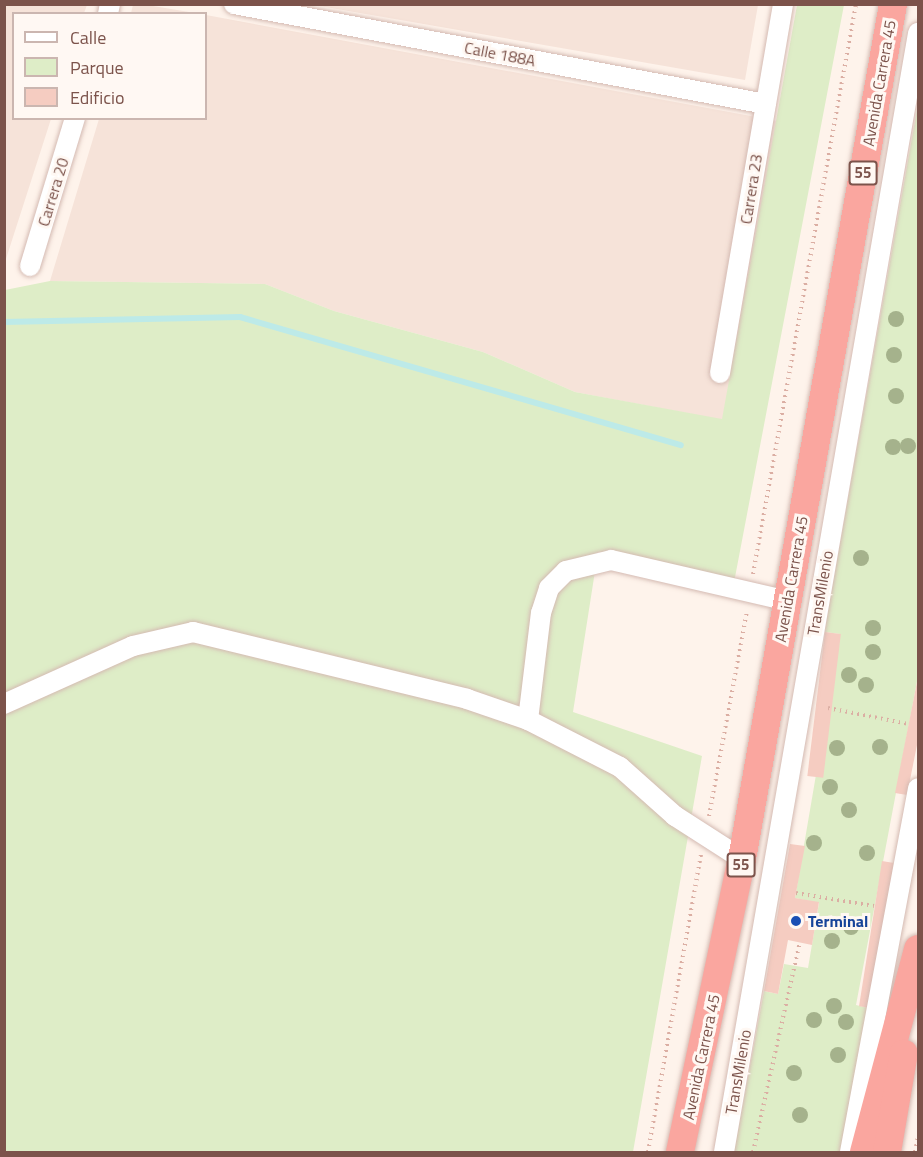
<!DOCTYPE html>
<html>
<head>
<meta charset="utf-8">
<style>
	body { margin:0 }
	#map { position:relative; width:923px; height:1157px; overflow:hidden; background:#fef3eb; font-family:"Titillium Web",sans-serif }
	div>[style] { position:absolute }
	.residential>* { inset:0; background:#f6e3d9 }
	.green>* { inset:0; background:#deedc7 }
	.stream>* { height:6px; margin:-3px; padding:0 3px; transform-origin:3px; border-radius:3px; background:#bdeae8 }
	.building>* { inset:0; background:#f5ccc1; transform-origin:0 0 }
	.path>* { height:4px; margin-top:-2px; transform-origin:0; background:repeating-linear-gradient(90deg,#dbaea3 0 1.5px,transparent 0 6px) }
	.roads { filter:drop-shadow(0 0 2px #d4bab2) drop-shadow(0 0 2px #d4bab2) }
	.minor>* { height:20px; margin:-10px; padding:0 10px; transform-origin:10px; border-radius:10px; background:#fff }
	.highway>* { height:28px; margin:-14px; padding:0 14px; transform-origin:14px; border-radius:14px; background:#faa69f }
	.trees>* { width:16px; height:16px; margin:-8px; border-radius:50%; background:#a5b28c }
	.dots>* { width:16px; height:16px; translate:-50% -50%; box-sizing:border-box; border:3px solid #fff8f3; border-radius:50% }
	span { translate:-50% -50%; white-space:nowrap; text-align:center; line-height:1.15; -webkit-text-stroke:6px #fff8f3; paint-order:stroke }
	.shield-label span { padding:2px 4px; background:#fff8f3; border:2px solid; border-radius:4px; -webkit-text-stroke-width:0 }
	.shield-label { font-size:15px; color:#7c534b; font-weight:700 }
	.street-label { font-size:16px; color:#7c534b }
	.transit-label { font-size:16px; color:#164399; font-weight:700 }
	.left { translate:0 -50%; text-align:left }
	.frame { position:absolute; inset:0; border:6px solid #7c534b; pointer-events:none }
	.legend { position:absolute; left:12px; top:12px; width:195px; height:108px; box-sizing:border-box; background:#fff8f3; border:2px solid #cbb6b0; margin:0; padding:8px 10px; list-style:none; font-size:18px; color:#7c534b }
	.legend li { display:flex; align-items:center; gap:12px; height:30px }
	.legend b { width:30px; border:2px solid #cbb6b0 }
</style>
</head>
<body>
<div id="map">
	<div class="residential">
		<i style="clip-path:polygon(5px 4px,87px 5px,84px 13px,14px 14px,14px 118px,51px 119px,5px 262px)"></i>
		<i style="clip-path:polygon(133px 5px,147px 5px,195px 13px,131px 13px)"></i>
		<i style="clip-path:polygon(314px 5px,758px 5px,745px 80px)"></i>
		<i style="clip-path:polygon(206px 15px,777px 121px,723px 420px,575px 392px,483px 352px,334px 311px,265px 284px,50px 281px,99px 119px,206px 118px)"></i>
	</div>
	<div class="green">
		<i style="clip-path:polygon(797px 5px,844px 5px,732px 593px,598px 552px,573px 712px,702px 756px,633px 1152px,5px 1152px,5px 290px,50px 281px,265px 284px,334px 311px,483px 352px,575px 392px,722px 419px)"></i>
		<i style="clip-path:polygon(918px 104px,918px 676px,856px 1005px,868px 1008px,841px 1152px,734px 1152px,764px 991px,778px 994px,784px 964px,808px 968px,819px 903px,795px 898px,840px 634px,825px 632px,827px 617px)"></i>
	</div>
	<div class="stream">
		<i style="left:4px;top:322px;width:236px;rotate:-1.2deg"></i>
		<i style="left:240px;top:317px;width:459px;rotate:16.2deg"></i>
	</div>
	<div class="building">
		<i style="left:825px;top:632px;width:16px;height:145px;rotate:7deg"></i>
		<i style="clip-path:polygon(917px 682px,918px 740px,907px 795px,895px 793px)"></i>
		<i style="clip-path:polygon(790px 844px,805px 846px,795px 898px,819px 902px,812px 945px,788px 940px,778px 994px,764px 991px)"></i>
		<i style="left:882px;top:861px;width:12px;height:147px;rotate:9deg"></i>
	</div>
	<div class="path">
		<i style="left:753px;top:574px;width:579px;rotate:-79.76deg"></i>
		<i style="left:828px;top:708px;width:83px;rotate:11.2deg"></i>
		<i style="left:709px;top:816px;width:209px;rotate:-79.5deg"></i>
		<i style="left:796px;top:893px;width:79px;rotate:9.5deg"></i>
		<i style="left:648px;top:1152px;width:302px;rotate:-79.9deg"></i>
		<i style="left:753px;top:1152px;width:215px;rotate:-77.4deg"></i>
		<i style="left:915px;top:1152px;width:15px;rotate:-79deg"></i>
	</div>
	<div class="roads">
		<div class="minor">
			<i style="left:234px;top:4px;width:541px;rotate:10.65deg"></i>
			<i style="left:108px;top:14px;width:10px;rotate:-79deg"></i>
			<i style="left:30px;top:266px;width:155px;rotate:-73.1deg"></i>
			<i style="left:720px;top:373px;width:374px;rotate:-80.3deg"></i>
			<i style="left:4px;top:704px;width:141px;rotate:-24.2deg"></i>
			<i style="left:133px;top:646px;width:62px;rotate:-13.1deg"></i>
			<i style="left:193px;top:632px;width:282px;rotate:13.7deg"></i>
			<i style="left:467px;top:699px;width:65px;rotate:19deg"></i>
			<i style="left:742px;top:859px;width:80px;rotate:-147.3deg"></i>
			<i style="left:675px;top:816px;width:74px;rotate:-138.3deg"></i>
			<i style="left:620px;top:767px;width:103px;rotate:-152.9deg"></i>
			<i style="left:528px;top:720px;width:108px;rotate:-83.1deg"></i>
			<i style="left:541px;top:613px;width:26px;rotate:-72deg"></i>
			<i style="left:549px;top:588px;width:24px;rotate:-45deg"></i>
			<i style="left:566px;top:571px;width:46px;rotate:-13.7deg"></i>
			<i style="left:611px;top:560px;width:182px;rotate:13deg"></i>
			<i style="left:724px;top:1152px;width:1136px;rotate:-80.16deg"></i>
			<i style="left:850px;top:1152px;width:370px;rotate:-79.4deg"></i>
		</div>
		<div class="highway">
			<i style="left:680px;top:1152px;width:299px;rotate:-78.1deg"></i>
			<i style="left:742px;top:859px;width:868px;rotate:-79.98deg"></i>
			<i style="left:864px;top:1152px;width:210px;rotate:-75.1deg"></i>
			<i style="left:887px;top:1152px;width:100px;rotate:-80.3deg"></i>
		</div>
	</div>
	<div class="trees">
		<i style="left:896px;top:319px"></i>
		<i style="left:894px;top:355px"></i>
		<i style="left:896px;top:396px"></i>
		<i style="left:908px;top:446px"></i>
		<i style="left:893px;top:447px"></i>
		<i style="left:861px;top:558px"></i>
		<i style="left:873px;top:628px"></i>
		<i style="left:873px;top:652px"></i>
		<i style="left:849px;top:675px"></i>
		<i style="left:866px;top:685px"></i>
		<i style="left:880px;top:747px"></i>
		<i style="left:837px;top:748px"></i>
		<i style="left:830px;top:787px"></i>
		<i style="left:849px;top:810px"></i>
		<i style="left:814px;top:843px"></i>
		<i style="left:867px;top:853px"></i>
		<i style="left:851px;top:927px"></i>
		<i style="left:832px;top:941px"></i>
		<i style="left:834px;top:1006px"></i>
		<i style="left:814px;top:1020px"></i>
		<i style="left:846px;top:1022px"></i>
		<i style="left:838px;top:1055px"></i>
		<i style="left:794px;top:1073px"></i>
		<i style="left:800px;top:1115px"></i>
	</div>
	<div class="dots">
		<i style="left:796px;top:921px;background:#1a4fb4"></i>
	</div>
	<div class="shield-label">
		<span style="left:863px;top:173px">55</span>
		<span style="left:741px;top:865px">55</span>
	</div>
	<div class="street-label">
		<span style="left:500px;top:54px;rotate:11deg">Calle 188A</span>
		<span style="left:879px;top:83px;rotate:-80deg">Avenida Carrera 45</span>
		<span style="left:751px;top:189px;rotate:-81deg">Carrera 23</span>
		<span style="left:53px;top:192px;rotate:-73deg">Carrera 20</span>
		<span style="left:791px;top:579px;rotate:-80deg">Avenida Carrera 45</span>
		<span style="left:820px;top:593px;rotate:-80deg">TransMilenio</span>
		<span style="left:701px;top:1057px;rotate:-78deg">Avenida Carrera 45</span>
		<span style="left:738px;top:1072px;rotate:-80deg">TransMilenio</span>
	</div>
	<div class="transit-label">
		<span class="left" style="left:808px;top:921px">Terminal</span>
	</div>
	<div class="frame"></div>
	<ul class="legend">
	<li><b style="height:8px;background:#fff"></b>Calle</li>
	<li><b style="height:16px;background:#deedc7"></b>Parque</li>
	<li><b style="height:16px;background:#f5ccc1"></b>Edificio</li>
	</ul>
</div>
</body>
</html>
